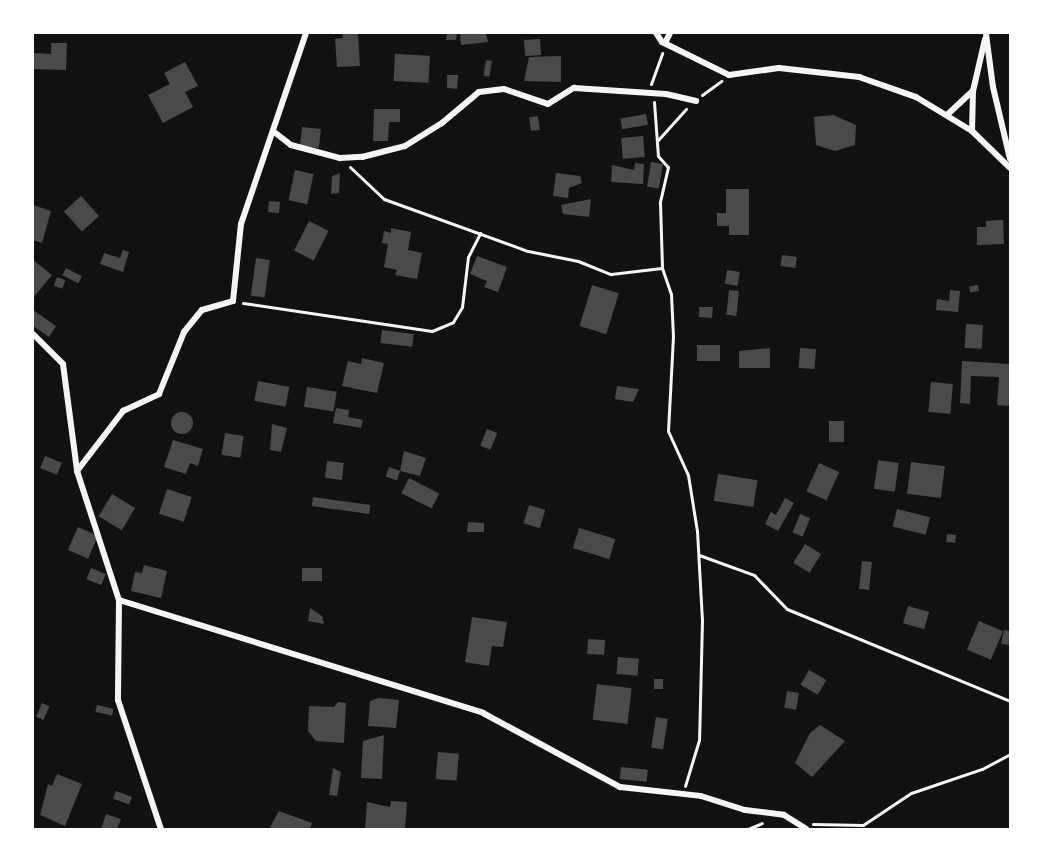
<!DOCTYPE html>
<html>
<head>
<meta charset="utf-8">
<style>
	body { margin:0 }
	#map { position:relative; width:1043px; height:862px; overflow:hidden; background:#111; font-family:"Alegreya Sans",sans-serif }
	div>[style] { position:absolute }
	.building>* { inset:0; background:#4a4a4a; transform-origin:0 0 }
	.round { border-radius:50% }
	.path>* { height:3px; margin:-1.5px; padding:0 1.5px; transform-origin:1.5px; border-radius:1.5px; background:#f5f5f5 }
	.minor>* { height:6px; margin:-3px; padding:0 3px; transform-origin:3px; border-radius:3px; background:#f5f5f5 }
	span { translate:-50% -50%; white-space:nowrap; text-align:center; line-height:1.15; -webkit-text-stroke:4.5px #fff; paint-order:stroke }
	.frame { position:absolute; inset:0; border:34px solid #fff; pointer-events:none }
</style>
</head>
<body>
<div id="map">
	<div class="building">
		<i style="clip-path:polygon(342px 33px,358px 33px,360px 66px,337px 67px,335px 39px,343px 38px)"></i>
		<i style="clip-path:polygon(447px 33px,457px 33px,456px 40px,446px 40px)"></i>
		<i style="clip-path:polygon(460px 33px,486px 33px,488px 42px,461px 45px)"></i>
		<i style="left:540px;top:39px;width:16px;height:16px;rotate:86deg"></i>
		<i style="clip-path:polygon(51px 43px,67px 43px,66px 70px,34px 69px,34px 53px,51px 54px)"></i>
		<i style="left:395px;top:54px;width:35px;height:27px;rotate:3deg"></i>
		<i style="clip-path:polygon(561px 56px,561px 82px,524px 81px,529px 57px)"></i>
		<i style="left:486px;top:60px;width:6px;height:16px;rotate:9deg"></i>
		<i style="clip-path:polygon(185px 62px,198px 86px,185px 92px,193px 107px,163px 123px,148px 95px,170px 84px,164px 73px)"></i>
		<i style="clip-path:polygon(447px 75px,458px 75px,457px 89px,447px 88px)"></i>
		<i style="clip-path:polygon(374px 109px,400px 109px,400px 122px,389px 122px,388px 141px,373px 141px)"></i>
		<i style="left:646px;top:114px;width:11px;height:26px;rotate:80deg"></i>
		<i style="clip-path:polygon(833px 115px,856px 125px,855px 145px,835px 151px,816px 145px,814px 117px)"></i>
		<i style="left:538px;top:116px;width:14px;height:9px;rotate:82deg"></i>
		<i style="left:302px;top:127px;width:19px;height:19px;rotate:6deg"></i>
		<i style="left:643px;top:136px;width:21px;height:22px;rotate:85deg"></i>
		<i style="left:651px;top:162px;width:12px;height:25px;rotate:9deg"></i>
		<i style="clip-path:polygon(635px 163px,644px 164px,643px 184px,611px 182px,612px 165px,634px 170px)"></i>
		<i style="left:295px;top:170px;width:19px;height:31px;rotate:12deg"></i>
		<i style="clip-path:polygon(340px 173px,339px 193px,331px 194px,332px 176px)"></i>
		<i style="clip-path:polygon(556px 173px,580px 176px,582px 183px,569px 188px,568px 198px,553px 196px)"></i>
		<i style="clip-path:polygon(726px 189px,749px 189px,749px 235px,729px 235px,729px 226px,717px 226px,717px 213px,726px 213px)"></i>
		<i style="left:81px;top:196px;width:27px;height:23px;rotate:48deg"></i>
		<i style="clip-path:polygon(591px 199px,589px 217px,563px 214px,561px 205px)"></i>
		<i style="left:269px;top:201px;width:11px;height:11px;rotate:5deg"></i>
		<i style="clip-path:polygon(33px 205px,51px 211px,42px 243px,33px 240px)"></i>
		<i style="clip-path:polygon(1003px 220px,1004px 244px,977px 245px,977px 227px,986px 227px,986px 221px)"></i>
		<i style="left:309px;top:221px;width:22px;height:33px;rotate:27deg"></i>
		<i style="clip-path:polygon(391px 228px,411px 232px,408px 250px,422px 253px,417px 279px,395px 275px,397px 270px,384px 267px,388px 244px,382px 243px,384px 231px,391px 233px)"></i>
		<i style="clip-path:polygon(123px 250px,129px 252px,123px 272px,100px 264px,104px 253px,120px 258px)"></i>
		<i style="left:782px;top:255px;width:15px;height:11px;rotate:8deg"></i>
		<i style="clip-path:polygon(477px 256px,507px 267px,498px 292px,484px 287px,487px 281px,470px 274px)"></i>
		<i style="left:256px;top:258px;width:14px;height:38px;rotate:8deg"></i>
		<i style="clip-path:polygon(33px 260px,52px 275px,33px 298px)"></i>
		<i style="left:66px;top:268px;width:18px;height:8px;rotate:27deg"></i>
		<i style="left:727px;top:270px;width:13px;height:14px;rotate:9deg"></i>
		<i style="left:57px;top:277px;width:9px;height:9px;rotate:21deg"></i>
		<i style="left:592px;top:285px;width:28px;height:43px;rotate:17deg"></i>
		<i style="left:978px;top:285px;width:6px;height:9px;rotate:81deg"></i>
		<i style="left:729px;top:290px;width:10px;height:25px;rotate:6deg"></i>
		<i style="clip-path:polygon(950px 290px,960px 291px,958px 312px,936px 310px,937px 299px,949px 301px)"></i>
		<i style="clip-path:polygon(699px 307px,713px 307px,712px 318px,699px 317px)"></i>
		<i style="clip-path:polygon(33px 310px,56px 326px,49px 337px,33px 326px)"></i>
		<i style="left:966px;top:324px;width:17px;height:24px;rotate:3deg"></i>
		<i style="left:382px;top:330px;width:32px;height:13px;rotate:7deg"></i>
		<i style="left:697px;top:345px;width:23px;height:16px"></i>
		<i style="clip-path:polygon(770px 348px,770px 368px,739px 368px,739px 351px)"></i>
		<i style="left:800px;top:348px;width:16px;height:20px;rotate:4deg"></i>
		<i style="clip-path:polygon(362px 358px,384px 363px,377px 393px,342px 386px,348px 361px,361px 364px)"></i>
		<i style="clip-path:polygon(962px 361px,1010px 364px,1010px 406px,997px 405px,999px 377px,971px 376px,970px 404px,960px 403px)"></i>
		<i style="left:258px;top:381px;width:32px;height:20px;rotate:11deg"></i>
		<i style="left:931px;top:382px;width:22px;height:30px;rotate:5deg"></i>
		<i style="clip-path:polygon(617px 386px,639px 389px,633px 402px,615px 399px)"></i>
		<i style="left:307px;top:387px;width:30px;height:20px;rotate:9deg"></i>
		<i style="clip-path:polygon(336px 408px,349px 410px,348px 417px,363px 420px,361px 428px,333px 423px)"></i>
		<i class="round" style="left:171px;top:412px;width:22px;height:22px"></i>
		<i style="left:829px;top:421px;width:15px;height:21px"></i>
		<i style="clip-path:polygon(272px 424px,287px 428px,281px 452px,270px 450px)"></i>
		<i style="left:487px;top:429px;width:11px;height:18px;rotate:22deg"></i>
		<i style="left:225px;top:433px;width:19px;height:22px;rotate:9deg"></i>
		<i style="clip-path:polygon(173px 440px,203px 449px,198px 466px,190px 463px,186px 474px,164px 467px)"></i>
		<i style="clip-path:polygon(404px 451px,426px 458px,420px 476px,400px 471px)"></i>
		<i style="left:45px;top:456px;width:18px;height:13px;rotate:22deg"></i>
		<i style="left:878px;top:460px;width:21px;height:29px;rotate:8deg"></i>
		<i style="left:327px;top:461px;width:17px;height:17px;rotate:7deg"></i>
		<i style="left:911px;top:462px;width:34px;height:32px;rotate:7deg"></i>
		<i style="left:819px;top:463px;width:22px;height:31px;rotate:24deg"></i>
		<i style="left:389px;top:467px;width:12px;height:10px;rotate:20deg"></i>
		<i style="left:718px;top:474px;width:40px;height:27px;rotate:9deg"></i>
		<i style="left:409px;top:478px;width:34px;height:17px;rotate:27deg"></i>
		<i style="left:167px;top:489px;width:26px;height:26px;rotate:18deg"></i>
		<i style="left:112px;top:494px;width:27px;height:26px;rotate:31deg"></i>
		<i style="left:313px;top:497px;width:58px;height:9px;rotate:8deg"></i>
		<i style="clip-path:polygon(785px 498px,794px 503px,778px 531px,765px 524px,771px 512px,776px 515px)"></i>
		<i style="left:529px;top:505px;width:17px;height:19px;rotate:17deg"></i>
		<i style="left:897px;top:509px;width:34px;height:18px;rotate:14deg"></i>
		<i style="left:800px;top:514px;width:11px;height:20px;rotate:22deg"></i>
		<i style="clip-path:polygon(468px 522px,484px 523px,484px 532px,467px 532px)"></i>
		<i style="left:78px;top:527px;width:22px;height:25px;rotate:24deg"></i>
		<i style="left:579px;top:528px;width:38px;height:21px;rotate:17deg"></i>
		<i style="left:947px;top:534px;width:9px;height:8px;rotate:6deg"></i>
		<i style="left:805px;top:544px;width:19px;height:22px;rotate:32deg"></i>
		<i style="left:862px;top:561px;width:10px;height:28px;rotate:6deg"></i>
		<i style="clip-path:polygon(144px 565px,167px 571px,161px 598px,131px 591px,135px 572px,142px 573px)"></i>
		<i style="left:91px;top:568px;width:16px;height:12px;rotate:22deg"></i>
		<i style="left:322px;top:568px;width:13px;height:20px;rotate:90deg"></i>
		<i style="left:908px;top:606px;width:22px;height:18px;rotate:16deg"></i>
		<i style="clip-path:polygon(310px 608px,322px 616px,324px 624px,308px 621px)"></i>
		<i style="clip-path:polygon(472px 617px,507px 622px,503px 647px,492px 646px,489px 666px,465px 662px)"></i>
		<i style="left:979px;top:621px;width:26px;height:31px;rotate:23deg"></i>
		<i style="clip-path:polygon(1004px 630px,1010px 631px,1009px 645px,1001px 644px)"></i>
		<i style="left:588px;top:639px;width:17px;height:15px;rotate:3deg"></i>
		<i style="left:618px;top:657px;width:21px;height:17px;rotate:5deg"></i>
		<i style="left:809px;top:670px;width:20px;height:17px;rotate:30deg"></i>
		<i style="left:654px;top:679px;width:9px;height:10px"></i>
		<i style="left:597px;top:684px;width:35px;height:36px;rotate:7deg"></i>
		<i style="left:787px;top:691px;width:12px;height:17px;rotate:9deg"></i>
		<i style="clip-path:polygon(379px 698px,399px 700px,396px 728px,368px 726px,370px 701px)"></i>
		<i style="clip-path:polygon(338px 702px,346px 703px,344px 743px,316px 741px,308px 731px,309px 706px,334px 707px)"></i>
		<i style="left:42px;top:703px;width:8px;height:15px;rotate:23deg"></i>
		<i style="left:97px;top:705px;width:17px;height:7px;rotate:13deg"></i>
		<i style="left:656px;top:717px;width:12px;height:31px;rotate:9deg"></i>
		<i style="clip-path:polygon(820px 725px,845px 741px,812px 777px,795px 763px,810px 733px)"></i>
		<i style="clip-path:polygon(384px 735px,382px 779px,361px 778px,363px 741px)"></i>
		<i style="left:438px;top:752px;width:21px;height:27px;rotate:5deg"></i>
		<i style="left:621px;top:767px;width:27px;height:12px;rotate:6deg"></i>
		<i style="clip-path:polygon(333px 768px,341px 772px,337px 796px,329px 795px)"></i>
		<i style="clip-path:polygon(57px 774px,82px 784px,65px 826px,40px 815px,48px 784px,52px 786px)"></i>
		<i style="left:116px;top:791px;width:17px;height:8px;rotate:21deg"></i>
		<i style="clip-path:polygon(391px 801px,407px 802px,405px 829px,365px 829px,367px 802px,390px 807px)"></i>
		<i style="clip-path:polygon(279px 811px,312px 823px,310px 829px,269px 829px)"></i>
		<i style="clip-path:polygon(106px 814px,121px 819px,117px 829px,101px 829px)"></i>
	</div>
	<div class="path">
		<i style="left:651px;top:84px;width:33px;rotate:-70deg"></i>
		<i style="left:702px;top:95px;width:24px;rotate:-36deg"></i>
		<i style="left:654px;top:102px;width:54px;rotate:85.8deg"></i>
		<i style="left:658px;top:156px;width:15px;rotate:48deg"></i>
		<i style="left:668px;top:167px;width:37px;rotate:103deg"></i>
		<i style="left:660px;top:203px;width:65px;rotate:88.2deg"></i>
		<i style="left:662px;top:268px;width:28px;rotate:71deg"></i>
		<i style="left:671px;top:294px;width:42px;rotate:87.3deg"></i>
		<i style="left:673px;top:336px;width:95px;rotate:93deg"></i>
		<i style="left:668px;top:431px;width:48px;rotate:65.6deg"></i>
		<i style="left:688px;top:475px;width:57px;rotate:80.9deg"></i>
		<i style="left:697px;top:531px;width:89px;rotate:86.8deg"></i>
		<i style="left:702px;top:620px;width:120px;rotate:91.4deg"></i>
		<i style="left:699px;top:740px;width:48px;rotate:106.9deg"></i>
		<i style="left:658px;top:140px;width:42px;rotate:-47.9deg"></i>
		<i style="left:350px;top:167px;width:47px;rotate:43.3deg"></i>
		<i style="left:384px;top:199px;width:153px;rotate:19.9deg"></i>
		<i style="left:528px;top:251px;width:51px;rotate:11.3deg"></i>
		<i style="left:578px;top:261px;width:35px;rotate:22deg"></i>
		<i style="left:611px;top:274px;width:51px;rotate:-6.7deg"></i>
		<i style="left:243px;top:303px;width:191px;rotate:8.4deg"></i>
		<i style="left:432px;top:331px;width:23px;rotate:-23deg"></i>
		<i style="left:453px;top:322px;width:17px;rotate:-59deg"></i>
		<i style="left:462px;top:307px;width:50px;rotate:-83.2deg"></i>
		<i style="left:468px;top:257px;width:27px;rotate:-63deg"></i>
		<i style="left:699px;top:555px;width:59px;rotate:20deg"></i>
		<i style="left:754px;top:575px;width:47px;rotate:45.9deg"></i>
		<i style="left:787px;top:609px;width:241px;rotate:22.4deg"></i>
		<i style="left:813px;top:824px;width:50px;rotate:1.1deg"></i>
		<i style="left:863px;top:825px;width:58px;rotate:-33.7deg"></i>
		<i style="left:911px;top:793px;width:75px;rotate:-18.7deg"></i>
		<i style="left:982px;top:769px;width:32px;rotate:-28deg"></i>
		<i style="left:748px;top:829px;width:15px;rotate:-23deg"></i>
	</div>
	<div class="minor">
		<i style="left:656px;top:33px;width:11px;rotate:56deg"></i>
		<i style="left:662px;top:42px;width:75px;rotate:26.2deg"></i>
		<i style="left:729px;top:75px;width:50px;rotate:-8deg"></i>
		<i style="left:779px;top:68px;width:81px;rotate:6.4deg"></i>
		<i style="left:859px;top:77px;width:60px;rotate:19.3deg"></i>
		<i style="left:916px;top:97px;width:66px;rotate:31.3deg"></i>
		<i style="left:986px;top:34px;width:53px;rotate:82.5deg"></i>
		<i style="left:993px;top:87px;width:74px;rotate:76.7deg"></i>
		<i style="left:665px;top:43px;width:11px;rotate:-63deg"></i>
		<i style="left:973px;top:91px;width:40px;rotate:91.4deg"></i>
		<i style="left:972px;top:131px;width:53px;rotate:44.2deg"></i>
		<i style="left:948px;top:114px;width:34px;rotate:-43deg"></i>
		<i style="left:973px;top:91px;width:53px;rotate:-77deg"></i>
		<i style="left:273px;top:131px;width:23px;rotate:38deg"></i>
		<i style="left:291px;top:145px;width:51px;rotate:14.9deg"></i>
		<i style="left:340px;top:158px;width:22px;rotate:-3deg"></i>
		<i style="left:362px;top:157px;width:44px;rotate:-14.3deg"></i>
		<i style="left:405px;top:146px;width:44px;rotate:-31.9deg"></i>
		<i style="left:442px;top:123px;width:48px;rotate:-40deg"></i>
		<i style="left:479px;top:92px;width:25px;rotate:-7deg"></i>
		<i style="left:504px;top:89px;width:46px;rotate:18.8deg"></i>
		<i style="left:548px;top:104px;width:31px;rotate:-32deg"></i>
		<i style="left:574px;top:88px;width:92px;rotate:3.7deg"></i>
		<i style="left:666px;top:94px;width:31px;rotate:13deg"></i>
		<i style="left:33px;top:334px;width:42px;rotate:45deg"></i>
		<i style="left:63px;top:364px;width:108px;rotate:82.5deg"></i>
		<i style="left:77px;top:471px;width:136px;rotate:72deg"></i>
		<i style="left:119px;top:600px;width:100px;rotate:90.6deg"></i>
		<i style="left:118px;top:700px;width:136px;rotate:71.6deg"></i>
		<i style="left:77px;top:471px;width:76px;rotate:-52.5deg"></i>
		<i style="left:123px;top:411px;width:40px;rotate:-25deg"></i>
		<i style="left:159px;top:394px;width:67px;rotate:-68deg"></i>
		<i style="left:184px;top:332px;width:28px;rotate:-51deg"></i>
		<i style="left:202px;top:310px;width:32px;rotate:-16deg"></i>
		<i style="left:233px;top:301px;width:77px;rotate:-84.1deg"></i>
		<i style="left:241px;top:224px;width:202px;rotate:-71.2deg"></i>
		<i style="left:119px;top:600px;width:381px;rotate:17.2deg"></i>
		<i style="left:483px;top:713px;width:156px;rotate:28.4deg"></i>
		<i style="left:620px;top:787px;width:81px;rotate:6.3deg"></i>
		<i style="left:701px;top:796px;width:46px;rotate:17.7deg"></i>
		<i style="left:745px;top:810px;width:39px;rotate:7deg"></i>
		<i style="left:784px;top:815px;width:26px;rotate:32deg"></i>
	</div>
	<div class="frame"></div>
</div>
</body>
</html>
